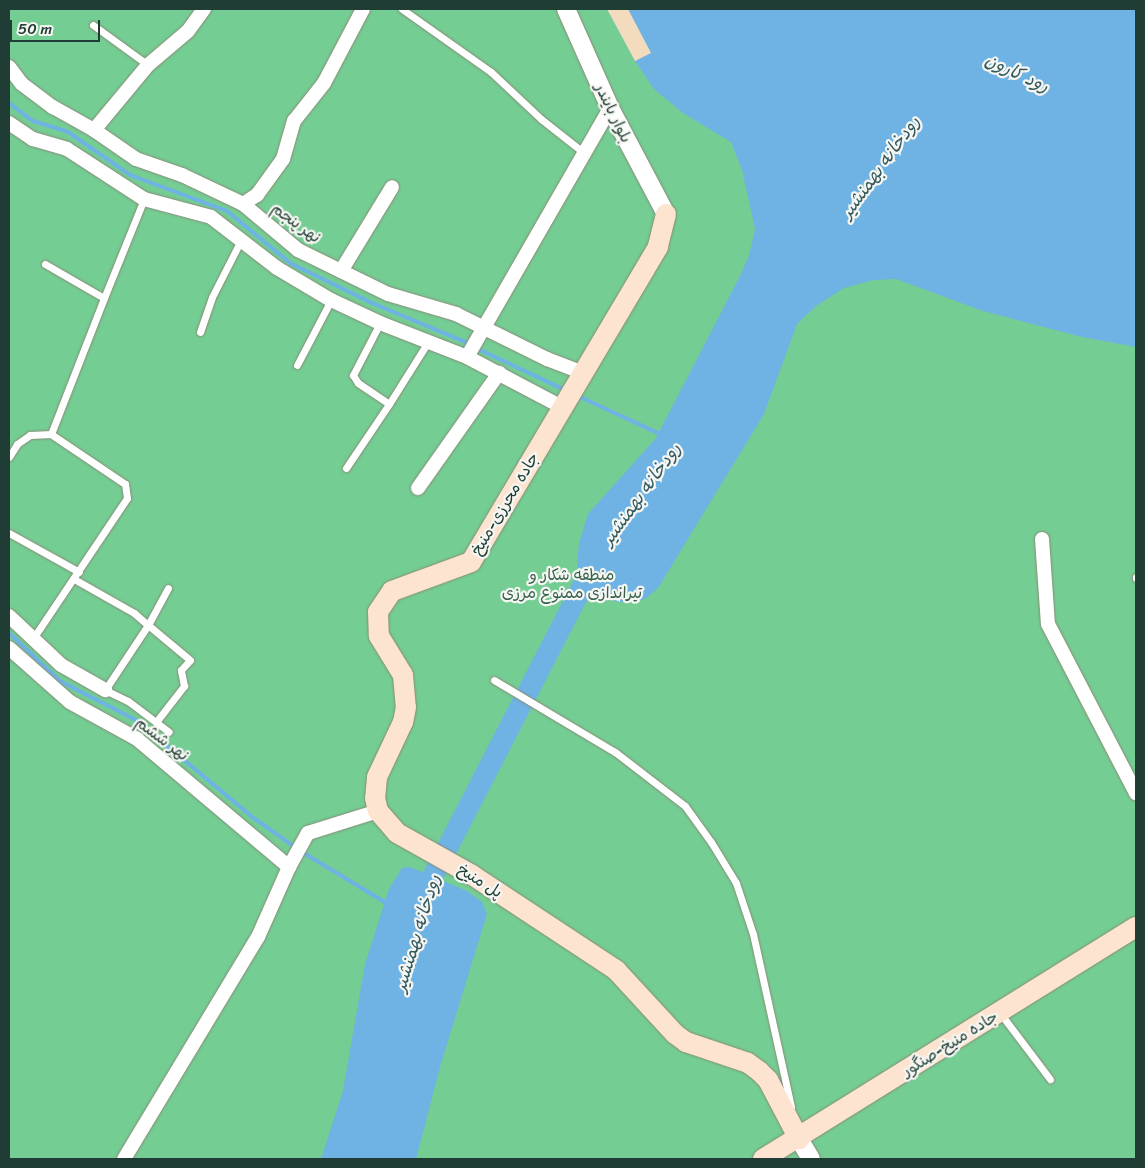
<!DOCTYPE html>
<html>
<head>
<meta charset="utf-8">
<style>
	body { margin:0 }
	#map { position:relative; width:1145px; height:1168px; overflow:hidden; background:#f3dcbd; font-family:Sriracha,"Playpen Sans Arabic",sans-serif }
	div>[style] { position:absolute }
	.green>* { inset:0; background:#74cd93; transform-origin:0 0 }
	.water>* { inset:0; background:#6fb2e4 }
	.pier>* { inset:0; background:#f3dcbd }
	.stream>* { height:4px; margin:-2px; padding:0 2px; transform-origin:2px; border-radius:2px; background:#6fb2e4 }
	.river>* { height:21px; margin:-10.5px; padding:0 10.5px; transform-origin:10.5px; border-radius:10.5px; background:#6fb2e4 }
	.roads { filter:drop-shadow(0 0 1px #898c78) drop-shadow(0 0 1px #898c78) }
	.service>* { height:7px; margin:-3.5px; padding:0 3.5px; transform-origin:3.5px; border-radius:3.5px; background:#fff }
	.minor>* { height:14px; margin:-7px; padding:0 7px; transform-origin:7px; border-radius:7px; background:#fff }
	.tertiary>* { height:18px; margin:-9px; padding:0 9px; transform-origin:9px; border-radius:9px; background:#fff }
	.secondary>* { height:20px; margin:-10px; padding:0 10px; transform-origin:10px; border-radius:10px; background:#fde4d1 }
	span { translate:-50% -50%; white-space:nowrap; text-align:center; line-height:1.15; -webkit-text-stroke:4.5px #f6f6f2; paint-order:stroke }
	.street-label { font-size:16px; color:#1f3d34 }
	.park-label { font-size:16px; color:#34614c }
	.water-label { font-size:18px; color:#335a60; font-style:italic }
	.frame { position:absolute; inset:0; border:10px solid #1f3d34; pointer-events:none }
	.scale { position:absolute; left:10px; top:20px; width:90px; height:22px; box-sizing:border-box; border:2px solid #1f3d34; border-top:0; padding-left:6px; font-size:15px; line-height:18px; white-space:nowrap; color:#1f3d34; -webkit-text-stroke:4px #f6f6f2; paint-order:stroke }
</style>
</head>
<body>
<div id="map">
	<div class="green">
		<i style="left:9px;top:9px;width:1127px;height:1150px"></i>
	</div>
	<div class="water">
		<i style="clip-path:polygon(607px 9px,1136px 9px,1136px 347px,1082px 337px,983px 311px,896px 279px,874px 280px,844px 288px,816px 306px,797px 324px,764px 414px,658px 588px,645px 599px,635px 602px,617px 602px,596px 594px,587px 586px,577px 566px,579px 543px,588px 514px,656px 438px,741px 274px,749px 256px,755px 229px,742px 170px,731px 142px,683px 113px,654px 89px,635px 61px)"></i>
		<i style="clip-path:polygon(410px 867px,467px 891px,482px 902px,487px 914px,440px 1067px,416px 1159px,321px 1159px,343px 1091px,365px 964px,389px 889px,402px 868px)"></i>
	</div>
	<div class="pier">
		<i style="clip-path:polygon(607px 9px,628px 9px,651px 53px,635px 61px)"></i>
	</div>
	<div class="stream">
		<i style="left:9px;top:103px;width:30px;rotate:37deg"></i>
		<i style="left:33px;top:121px;width:37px;rotate:17deg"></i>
		<i style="left:68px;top:132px;width:75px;rotate:34.7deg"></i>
		<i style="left:130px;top:175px;width:103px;rotate:20.4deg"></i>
		<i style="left:227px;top:211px;width:82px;rotate:39.5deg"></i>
		<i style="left:290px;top:263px;width:91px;rotate:26deg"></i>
		<i style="left:372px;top:303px;width:106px;rotate:22.7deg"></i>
		<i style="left:476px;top:348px;width:101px;rotate:25.3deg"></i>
		<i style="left:578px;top:396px;width:93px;rotate:24.9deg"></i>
		<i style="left:9px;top:633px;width:70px;rotate:43.3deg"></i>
		<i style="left:60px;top:681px;width:85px;rotate:27.2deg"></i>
		<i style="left:136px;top:720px;width:155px;rotate:39.8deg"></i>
		<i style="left:255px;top:819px;width:50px;rotate:35.3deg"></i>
		<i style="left:302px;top:852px;width:100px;rotate:31.2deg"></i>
	</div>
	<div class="river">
		<i style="left:423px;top:904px;width:23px;rotate:-75deg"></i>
		<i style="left:429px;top:882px;width:367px;rotate:-62.7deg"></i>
	</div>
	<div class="roads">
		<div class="service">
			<i style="left:402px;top:9px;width:109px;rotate:35.3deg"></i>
			<i style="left:491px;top:72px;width:69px;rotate:43.2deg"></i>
			<i style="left:541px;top:119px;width:55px;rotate:38.3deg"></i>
			<i style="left:93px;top:25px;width:68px;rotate:36deg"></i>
			<i style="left:45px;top:264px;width:68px;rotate:30deg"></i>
			<i style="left:104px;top:298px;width:107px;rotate:-68deg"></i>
			<i style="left:380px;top:323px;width:59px;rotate:117.4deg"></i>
			<i style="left:353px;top:375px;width:9px;rotate:58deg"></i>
			<i style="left:358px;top:383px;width:37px;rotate:34deg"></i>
			<i style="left:389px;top:404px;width:73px;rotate:-57.8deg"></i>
			<i style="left:200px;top:332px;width:37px;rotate:-71deg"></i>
			<i style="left:212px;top:297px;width:62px;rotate:-63deg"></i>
			<i style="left:297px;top:365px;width:73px;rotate:-62.4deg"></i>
			<i style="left:9px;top:457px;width:15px;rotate:-58deg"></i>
			<i style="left:17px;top:444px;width:16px;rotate:-35deg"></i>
			<i style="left:30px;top:435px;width:21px;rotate:-3deg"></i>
			<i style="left:346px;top:468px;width:77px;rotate:-56.1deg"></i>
			<i style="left:9px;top:533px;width:80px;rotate:29.1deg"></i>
			<i style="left:1136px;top:577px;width:1px;rotate:90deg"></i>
			<i style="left:74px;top:579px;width:69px;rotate:29.5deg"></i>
			<i style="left:134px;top:613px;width:18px;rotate:41deg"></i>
			<i style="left:148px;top:625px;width:78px;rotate:123.5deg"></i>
			<i style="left:105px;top:690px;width:25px;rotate:26deg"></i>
			<i style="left:128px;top:701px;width:51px;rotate:37.1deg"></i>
			<i style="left:34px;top:637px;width:167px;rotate:-56.2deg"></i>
			<i style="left:127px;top:498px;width:14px;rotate:-98deg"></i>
			<i style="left:125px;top:484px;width:89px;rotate:-146deg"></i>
			<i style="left:51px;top:434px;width:146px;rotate:-68.7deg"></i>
			<i style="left:494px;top:680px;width:141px;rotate:30.8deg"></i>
			<i style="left:615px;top:752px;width:88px;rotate:37.6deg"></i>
			<i style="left:685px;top:806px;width:44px;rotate:54.2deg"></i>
			<i style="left:711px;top:842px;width:48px;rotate:58.6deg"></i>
			<i style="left:736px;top:883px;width:54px;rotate:71.6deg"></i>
			<i style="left:753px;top:934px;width:177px;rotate:77.6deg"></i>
			<i style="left:156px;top:722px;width:46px;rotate:-52.1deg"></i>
			<i style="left:184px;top:686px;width:16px;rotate:-101deg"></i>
			<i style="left:181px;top:670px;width:13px;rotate:-48deg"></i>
			<i style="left:190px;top:660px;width:55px;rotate:-140.2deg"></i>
			<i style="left:148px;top:625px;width:42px;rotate:-61.6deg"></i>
			<i style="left:1000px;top:1013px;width:83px;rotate:52.9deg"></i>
		</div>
		<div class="minor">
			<i style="left:9px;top:67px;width:21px;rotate:53deg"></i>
			<i style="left:22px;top:84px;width:39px;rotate:37deg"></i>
			<i style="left:53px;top:107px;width:47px;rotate:29.3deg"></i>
			<i style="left:94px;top:130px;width:51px;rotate:34.6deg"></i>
			<i style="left:136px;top:159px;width:49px;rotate:19.2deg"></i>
			<i style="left:182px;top:175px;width:68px;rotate:25.4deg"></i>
			<i style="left:243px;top:204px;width:72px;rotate:39.9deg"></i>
			<i style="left:298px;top:250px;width:100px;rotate:26.1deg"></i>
			<i style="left:388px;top:294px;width:71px;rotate:16.4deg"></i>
			<i style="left:456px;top:314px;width:102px;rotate:26.3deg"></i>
			<i style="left:547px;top:359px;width:39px;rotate:21deg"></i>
			<i style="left:9px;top:123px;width:29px;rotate:34deg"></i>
			<i style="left:33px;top:139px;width:35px;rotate:16deg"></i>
			<i style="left:67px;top:149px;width:92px;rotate:33deg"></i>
			<i style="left:144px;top:199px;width:69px;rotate:15deg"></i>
			<i style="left:211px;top:217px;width:83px;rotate:37.7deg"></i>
			<i style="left:277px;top:268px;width:63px;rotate:30.7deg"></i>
			<i style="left:331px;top:300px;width:54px;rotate:25.1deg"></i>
			<i style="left:380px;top:323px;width:93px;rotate:21.3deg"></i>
			<i style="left:467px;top:357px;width:107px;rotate:27.8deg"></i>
			<i style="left:94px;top:130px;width:85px;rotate:-50.3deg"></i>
			<i style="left:148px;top:65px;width:52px;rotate:-40.4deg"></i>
			<i style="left:188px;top:31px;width:27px;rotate:-54deg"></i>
			<i style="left:243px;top:204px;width:17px;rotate:-33deg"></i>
			<i style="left:257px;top:195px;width:44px;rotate:-54.2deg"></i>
			<i style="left:283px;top:159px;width:40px;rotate:-74deg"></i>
			<i style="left:294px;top:121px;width:48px;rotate:-51.7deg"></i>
			<i style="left:324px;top:83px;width:84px;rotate:-62.2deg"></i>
			<i style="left:341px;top:271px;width:98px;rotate:-58.7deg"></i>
			<i style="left:467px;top:357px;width:287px;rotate:-60.1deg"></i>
			<i style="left:418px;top:488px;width:141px;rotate:-54.8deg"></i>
			<i style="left:1042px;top:539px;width:85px;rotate:86deg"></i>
			<i style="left:1048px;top:624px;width:191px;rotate:62.5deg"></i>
			<i style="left:9px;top:616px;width:71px;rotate:43.3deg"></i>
			<i style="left:61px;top:665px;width:51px;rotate:29.6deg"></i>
			<i style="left:9px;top:648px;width:81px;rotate:41.5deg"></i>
			<i style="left:70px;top:702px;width:77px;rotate:28.9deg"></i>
			<i style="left:137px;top:739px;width:199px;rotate:40.1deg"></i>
			<i style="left:124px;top:1159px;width:259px;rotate:-58.9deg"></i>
			<i style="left:258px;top:937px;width:77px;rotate:-66.1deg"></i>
			<i style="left:289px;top:867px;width:39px;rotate:-61deg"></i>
			<i style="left:308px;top:833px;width:73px;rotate:-17.4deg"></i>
		</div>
		<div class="tertiary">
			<i style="left:566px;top:9px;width:108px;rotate:66deg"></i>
			<i style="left:610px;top:108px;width:120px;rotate:62.2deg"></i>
			<i style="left:799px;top:1139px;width:23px;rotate:59deg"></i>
		</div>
		<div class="secondary">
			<i style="left:666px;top:214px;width:34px;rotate:104deg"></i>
			<i style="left:658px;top:247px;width:366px;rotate:120.7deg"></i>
			<i style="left:471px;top:562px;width:84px;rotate:159.8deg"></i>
			<i style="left:392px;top:591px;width:25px;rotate:124deg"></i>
			<i style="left:378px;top:612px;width:24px;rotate:88deg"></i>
			<i style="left:379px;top:636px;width:46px;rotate:58.4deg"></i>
			<i style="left:403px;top:675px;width:32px;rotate:85deg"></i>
			<i style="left:406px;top:707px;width:15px;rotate:101deg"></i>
			<i style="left:403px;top:722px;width:61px;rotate:115.3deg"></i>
			<i style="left:377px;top:777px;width:21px;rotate:95deg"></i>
			<i style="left:375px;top:798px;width:13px;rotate:77deg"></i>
			<i style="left:378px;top:811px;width:29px;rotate:49deg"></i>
			<i style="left:397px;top:833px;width:86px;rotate:29.2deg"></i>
			<i style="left:472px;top:875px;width:173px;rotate:33.4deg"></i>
			<i style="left:616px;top:970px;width:87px;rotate:47.3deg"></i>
			<i style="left:675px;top:1034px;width:14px;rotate:36deg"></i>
			<i style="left:686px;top:1042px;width:65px;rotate:18.7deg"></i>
			<i style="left:748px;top:1063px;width:14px;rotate:36deg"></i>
			<i style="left:759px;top:1071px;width:13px;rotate:45deg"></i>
			<i style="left:768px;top:1080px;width:67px;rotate:62.3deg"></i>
			<i style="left:763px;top:1159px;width:439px;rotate:-31.9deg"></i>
		</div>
	</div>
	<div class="street-label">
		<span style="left:613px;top:113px;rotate:64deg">بلوار بایندر</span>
		<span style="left:296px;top:223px;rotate:36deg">نهر پنجم</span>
		<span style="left:505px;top:504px;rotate:-59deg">جاده محرزی-منیخ</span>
		<span style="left:162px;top:739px;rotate:37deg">نهر ششم</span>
		<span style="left:480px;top:881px;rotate:32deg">پل منیخ</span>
		<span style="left:950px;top:1044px;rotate:-32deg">جاده منیخ-صنگور</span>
	</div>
	<div class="park-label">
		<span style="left:572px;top:584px">منطقه شکار و<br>تیراندازی ممنوع مرزی</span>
	</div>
	<div class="water-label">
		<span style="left:1017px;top:73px;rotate:25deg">رود کارون</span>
		<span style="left:880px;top:167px;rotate:-54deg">رودخانه بهمنشیر</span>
		<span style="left:641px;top:494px;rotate:-54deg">رودخانه بهمنشیر</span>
		<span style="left:417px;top:933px;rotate:-73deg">رودخانه بهمنشیر</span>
	</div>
	<div class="frame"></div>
	<div class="scale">50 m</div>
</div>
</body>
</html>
